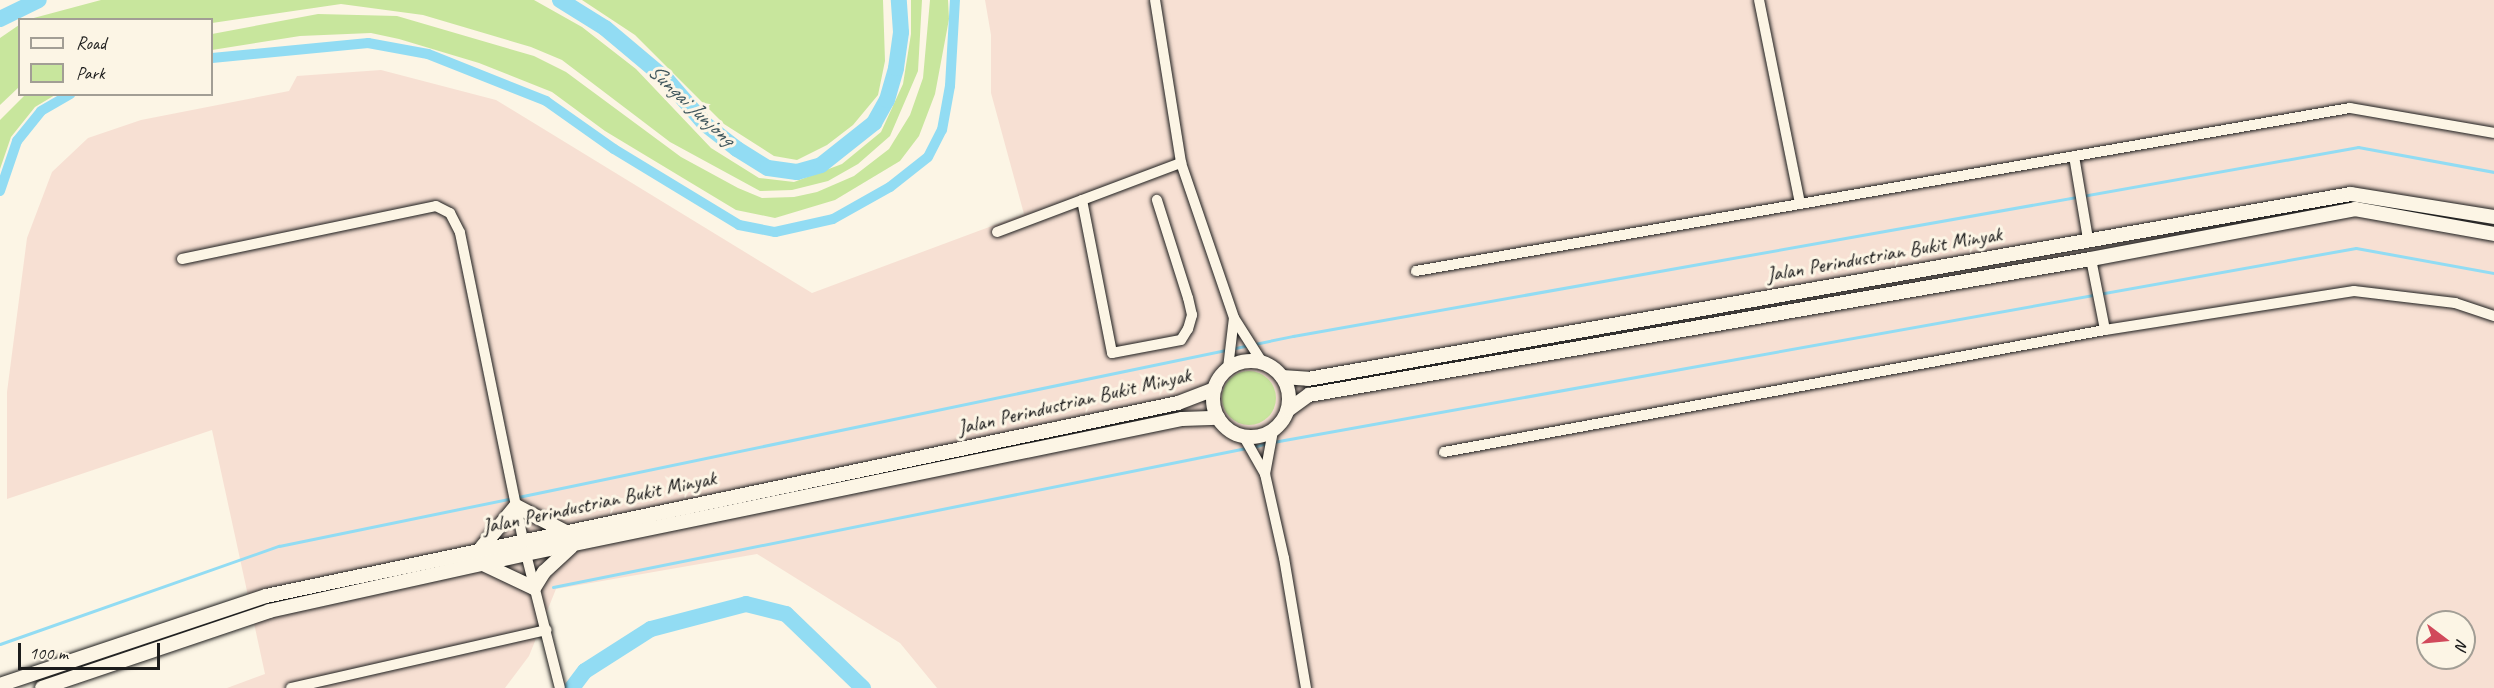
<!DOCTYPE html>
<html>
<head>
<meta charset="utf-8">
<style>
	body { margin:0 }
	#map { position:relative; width:2494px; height:688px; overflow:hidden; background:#fcf5e5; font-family:Caveat,sans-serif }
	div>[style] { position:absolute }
	.built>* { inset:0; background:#f7e0d3 }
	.green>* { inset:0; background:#c8e69d }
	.round { border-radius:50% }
	.stream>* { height:3px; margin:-1.5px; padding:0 1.5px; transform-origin:1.5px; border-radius:1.5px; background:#92dcf3 }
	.canal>* { height:10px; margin:-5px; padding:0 5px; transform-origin:5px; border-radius:5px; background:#92dcf3 }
	.river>* { height:16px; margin:-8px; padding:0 8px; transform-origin:8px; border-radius:8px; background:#92dcf3 }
	.roads { filter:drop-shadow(0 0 2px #1c1c1c) drop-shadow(0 0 2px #1c1c1c) }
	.minor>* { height:10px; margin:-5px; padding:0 5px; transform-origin:5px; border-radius:5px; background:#fcf5e5 }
	.major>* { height:14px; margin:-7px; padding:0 7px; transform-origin:7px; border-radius:7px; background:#fcf5e5 }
	.major>.ring { margin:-7px; padding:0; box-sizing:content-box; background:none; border:14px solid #fcf5e5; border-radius:50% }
	span { translate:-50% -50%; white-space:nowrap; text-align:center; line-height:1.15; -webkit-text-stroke:6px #fcf5e5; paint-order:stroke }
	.street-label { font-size:21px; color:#1c1c1c }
	.water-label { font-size:22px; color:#3f565c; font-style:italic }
	.legend { position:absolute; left:18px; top:18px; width:195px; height:78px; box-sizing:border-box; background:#fcf5e5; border:2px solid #a29e95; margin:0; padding:8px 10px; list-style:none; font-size:18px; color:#1c1c1c }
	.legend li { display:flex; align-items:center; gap:12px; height:30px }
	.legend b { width:30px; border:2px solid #a29e95 }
	.north { position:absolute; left:2416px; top:610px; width:60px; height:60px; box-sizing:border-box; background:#fcf5e5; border:2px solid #a29e95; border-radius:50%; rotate:106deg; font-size:16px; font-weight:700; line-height:24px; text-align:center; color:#1c1c1c }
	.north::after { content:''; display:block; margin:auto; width:21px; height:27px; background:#d1495b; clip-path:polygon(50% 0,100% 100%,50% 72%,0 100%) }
	.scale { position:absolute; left:18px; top:643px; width:142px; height:27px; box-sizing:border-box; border:3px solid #1c1c1c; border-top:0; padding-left:8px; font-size:18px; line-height:21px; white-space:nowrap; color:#1c1c1c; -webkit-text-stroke:4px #fcf5e5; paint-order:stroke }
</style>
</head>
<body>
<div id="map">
	<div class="built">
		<i style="clip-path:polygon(evenodd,985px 0,2494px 0,2494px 688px,937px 688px,900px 643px,757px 554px,556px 589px,529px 656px,505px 688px,227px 688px,265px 674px,212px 430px,7px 499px,7px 392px,27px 238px,52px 172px,88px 138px,141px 120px,289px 91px,297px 76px,381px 70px,496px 100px,812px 293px,1024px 214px,991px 93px,991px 35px,985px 0,2428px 622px,2464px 622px,2464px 658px,2428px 658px,2428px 622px)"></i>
	</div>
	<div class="green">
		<i style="clip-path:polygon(101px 0,534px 0,582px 27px,636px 69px,711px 148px,759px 178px,794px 182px,842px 164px,881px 132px,903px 84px,911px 34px,911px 0,922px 0,918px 71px,890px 136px,858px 164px,828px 181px,792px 190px,760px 191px,670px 142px,562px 60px,531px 47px,423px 15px,341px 4px,212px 23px,212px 20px,30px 19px)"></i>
		<i style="clip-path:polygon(582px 0,883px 0,885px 61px,878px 95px,853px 125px,827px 145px,797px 160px,774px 156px,724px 124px,635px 35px)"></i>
		<i style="clip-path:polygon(930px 0,948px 0,949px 19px,935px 94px,919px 136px,900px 161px,835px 200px,775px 218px,736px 210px,605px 131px,552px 92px,479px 63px,399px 39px,371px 33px,300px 36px,212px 50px,212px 34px,318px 14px,397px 16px,534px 56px,566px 72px,681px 157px,738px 188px,762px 198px,794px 197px,817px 192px,854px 176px,889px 149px,910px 115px,923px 78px)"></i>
		<i style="clip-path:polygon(19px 25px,19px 87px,0 105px,0 38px)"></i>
		<i style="clip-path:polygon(25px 95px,55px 95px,35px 107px,11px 137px,0 169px,0 120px)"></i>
		<i class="round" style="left:1222px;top:371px;width:54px;height:54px"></i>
	</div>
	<div class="stream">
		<i style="left:1273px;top:442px;width:1100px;rotate:-10.16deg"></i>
		<i style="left:2356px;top:248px;width:140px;rotate:10.3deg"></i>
		<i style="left:1253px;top:447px;width:15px;rotate:-16deg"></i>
		<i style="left:518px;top:497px;width:792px;rotate:-11.74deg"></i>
		<i style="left:1293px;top:336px;width:1082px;rotate:-10.06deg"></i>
		<i style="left:2358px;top:147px;width:138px;rotate:10.4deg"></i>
		<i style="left:553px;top:587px;width:707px;rotate:-11.34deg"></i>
		<i style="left:0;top:644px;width:296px;rotate:-19.4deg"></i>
		<i style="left:279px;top:546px;width:238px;rotate:-11.6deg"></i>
	</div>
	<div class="canal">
		<i style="left:212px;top:58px;width:157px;rotate:-5.5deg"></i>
		<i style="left:368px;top:43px;width:61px;rotate:10.4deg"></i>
		<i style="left:428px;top:54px;width:127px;rotate:21.7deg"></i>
		<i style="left:546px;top:101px;width:83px;rotate:35.2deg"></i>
		<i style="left:614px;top:149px;width:146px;rotate:31.3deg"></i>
		<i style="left:739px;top:225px;width:37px;rotate:11deg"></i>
		<i style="left:775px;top:232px;width:59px;rotate:-12.6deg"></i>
		<i style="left:833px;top:219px;width:65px;rotate:-29.3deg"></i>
		<i style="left:890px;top:187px;width:48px;rotate:-38.3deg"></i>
		<i style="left:928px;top:157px;width:30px;rotate:-63deg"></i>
		<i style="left:942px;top:130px;width:45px;rotate:-79.7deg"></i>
		<i style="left:950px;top:86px;width:86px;rotate:-86.7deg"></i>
		<i style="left:0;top:191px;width:53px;rotate:-71.2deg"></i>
		<i style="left:17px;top:141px;width:38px;rotate:-51deg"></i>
		<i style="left:41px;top:111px;width:34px;rotate:-30deg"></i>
	</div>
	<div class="river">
		<i style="left:560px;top:0;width:53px;rotate:31.9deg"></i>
		<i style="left:605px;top:28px;width:81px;rotate:40deg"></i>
		<i style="left:667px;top:80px;width:58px;rotate:49.2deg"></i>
		<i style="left:705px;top:124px;width:41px;rotate:38deg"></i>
		<i style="left:737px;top:149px;width:36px;rotate:32deg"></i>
		<i style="left:768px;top:168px;width:29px;rotate:8deg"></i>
		<i style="left:797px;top:172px;width:25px;rotate:-16deg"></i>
		<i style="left:821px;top:165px;width:68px;rotate:-38.4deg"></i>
		<i style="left:874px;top:123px;width:26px;rotate:-61deg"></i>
		<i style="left:887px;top:100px;width:33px;rotate:-74deg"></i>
		<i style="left:896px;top:68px;width:36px;rotate:-82deg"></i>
		<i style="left:901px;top:32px;width:32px;rotate:-94deg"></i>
		<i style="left:0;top:19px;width:43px;rotate:-26deg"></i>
		<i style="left:572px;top:688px;width:21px;rotate:-53deg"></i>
		<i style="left:585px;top:671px;width:78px;rotate:-32.5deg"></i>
		<i style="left:651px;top:629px;width:98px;rotate:-14.7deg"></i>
		<i style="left:746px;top:604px;width:41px;rotate:14deg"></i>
		<i style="left:786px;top:614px;width:107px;rotate:43.9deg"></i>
	</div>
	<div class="roads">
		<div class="minor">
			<i style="left:1155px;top:0;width:165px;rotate:80.9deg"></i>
			<i style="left:1181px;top:163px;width:164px;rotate:71.1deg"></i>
			<i style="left:1234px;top:318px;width:52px;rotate:57.5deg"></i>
			<i style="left:1759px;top:0;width:208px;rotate:78.6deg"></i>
			<i style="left:2074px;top:156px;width:84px;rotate:80.4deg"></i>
			<i style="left:1082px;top:200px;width:156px;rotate:78.9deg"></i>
			<i style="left:1112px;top:353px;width:70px;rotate:-10.7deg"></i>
			<i style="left:1181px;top:340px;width:13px;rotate:-58deg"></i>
			<i style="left:1188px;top:329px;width:15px;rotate:-74deg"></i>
			<i style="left:1192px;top:315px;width:17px;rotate:-103deg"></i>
			<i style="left:1188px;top:298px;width:103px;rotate:-107.6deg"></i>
			<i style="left:997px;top:232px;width:197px;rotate:-20.6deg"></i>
			<i style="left:182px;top:259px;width:259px;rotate:-11.8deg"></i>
			<i style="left:436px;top:206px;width:16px;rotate:27deg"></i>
			<i style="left:450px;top:213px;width:22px;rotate:63deg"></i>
			<i style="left:460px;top:233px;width:328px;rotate:78.4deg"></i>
			<i style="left:526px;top:554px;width:138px;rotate:75.8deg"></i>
			<i style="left:2091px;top:259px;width:72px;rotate:78.8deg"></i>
			<i style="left:1416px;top:271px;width:948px;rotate:-9.9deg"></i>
			<i style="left:2350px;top:108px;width:146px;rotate:9.8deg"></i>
			<i style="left:1228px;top:368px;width:50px;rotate:-83.2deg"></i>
			<i style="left:1244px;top:437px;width:43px;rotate:60.4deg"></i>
			<i style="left:1265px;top:474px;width:86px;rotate:77.3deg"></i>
			<i style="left:1284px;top:558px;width:132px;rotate:80.4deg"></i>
			<i style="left:1444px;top:452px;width:672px;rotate:-10.46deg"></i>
			<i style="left:2105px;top:330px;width:252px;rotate:-8.9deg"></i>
			<i style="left:2354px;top:291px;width:102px;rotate:6.8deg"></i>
			<i style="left:2455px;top:303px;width:41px;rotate:18.4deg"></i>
			<i style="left:1265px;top:474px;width:44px;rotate:-79.5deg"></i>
			<i style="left:291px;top:688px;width:262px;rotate:-12.8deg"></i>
		</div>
		<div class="major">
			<i class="ring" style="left:1213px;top:361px;width:62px;height:62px"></i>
			<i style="left:1282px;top:377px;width:26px;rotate:4deg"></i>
			<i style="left:1308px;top:379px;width:1059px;rotate:-10.06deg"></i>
			<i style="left:2351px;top:194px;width:145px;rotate:9.1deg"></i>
			<i style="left:1288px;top:410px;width:26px;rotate:-36deg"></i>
			<i style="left:1309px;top:395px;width:794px;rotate:-9.87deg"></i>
			<i style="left:2091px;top:259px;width:269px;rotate:-10.7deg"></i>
			<i style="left:2355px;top:209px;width:141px;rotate:10.2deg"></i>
			<i style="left:482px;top:547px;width:53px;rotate:-50.3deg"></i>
			<i style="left:516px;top:506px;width:56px;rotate:27.5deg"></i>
			<i style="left:483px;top:564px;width:56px;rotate:25.2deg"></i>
			<i style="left:534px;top:588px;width:19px;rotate:-58deg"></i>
			<i style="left:544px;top:572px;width:37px;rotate:-43deg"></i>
			<i style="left:0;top:685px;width:280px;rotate:-18.5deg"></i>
			<i style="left:266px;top:596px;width:932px;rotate:-11.95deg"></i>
			<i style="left:1178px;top:403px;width:39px;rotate:-21deg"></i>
			<i style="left:42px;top:688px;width:240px;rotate:-18.7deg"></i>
			<i style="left:269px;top:611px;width:263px;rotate:-12.5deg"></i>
			<i style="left:526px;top:554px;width:670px;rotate:-11.63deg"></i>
			<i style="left:1182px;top:419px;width:36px;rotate:-2deg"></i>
		</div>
	</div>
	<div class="street-label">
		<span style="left:1884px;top:254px;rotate:-10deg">Jalan Perindustrian Bukit Minyak</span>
		<span style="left:1074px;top:401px;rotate:-13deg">Jalan Perindustrian Bukit Minyak</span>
		<span style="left:599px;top:502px;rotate:-12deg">Jalan Perindustrian Bukit Minyak</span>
	</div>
	<div class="water-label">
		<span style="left:691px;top:105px;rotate:43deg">Sungai Junjong</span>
	</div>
	<ul class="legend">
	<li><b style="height:8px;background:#fcf5e5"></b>Road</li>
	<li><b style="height:16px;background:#c8e69d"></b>Park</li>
	</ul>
	<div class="north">N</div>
	<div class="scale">100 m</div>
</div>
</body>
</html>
